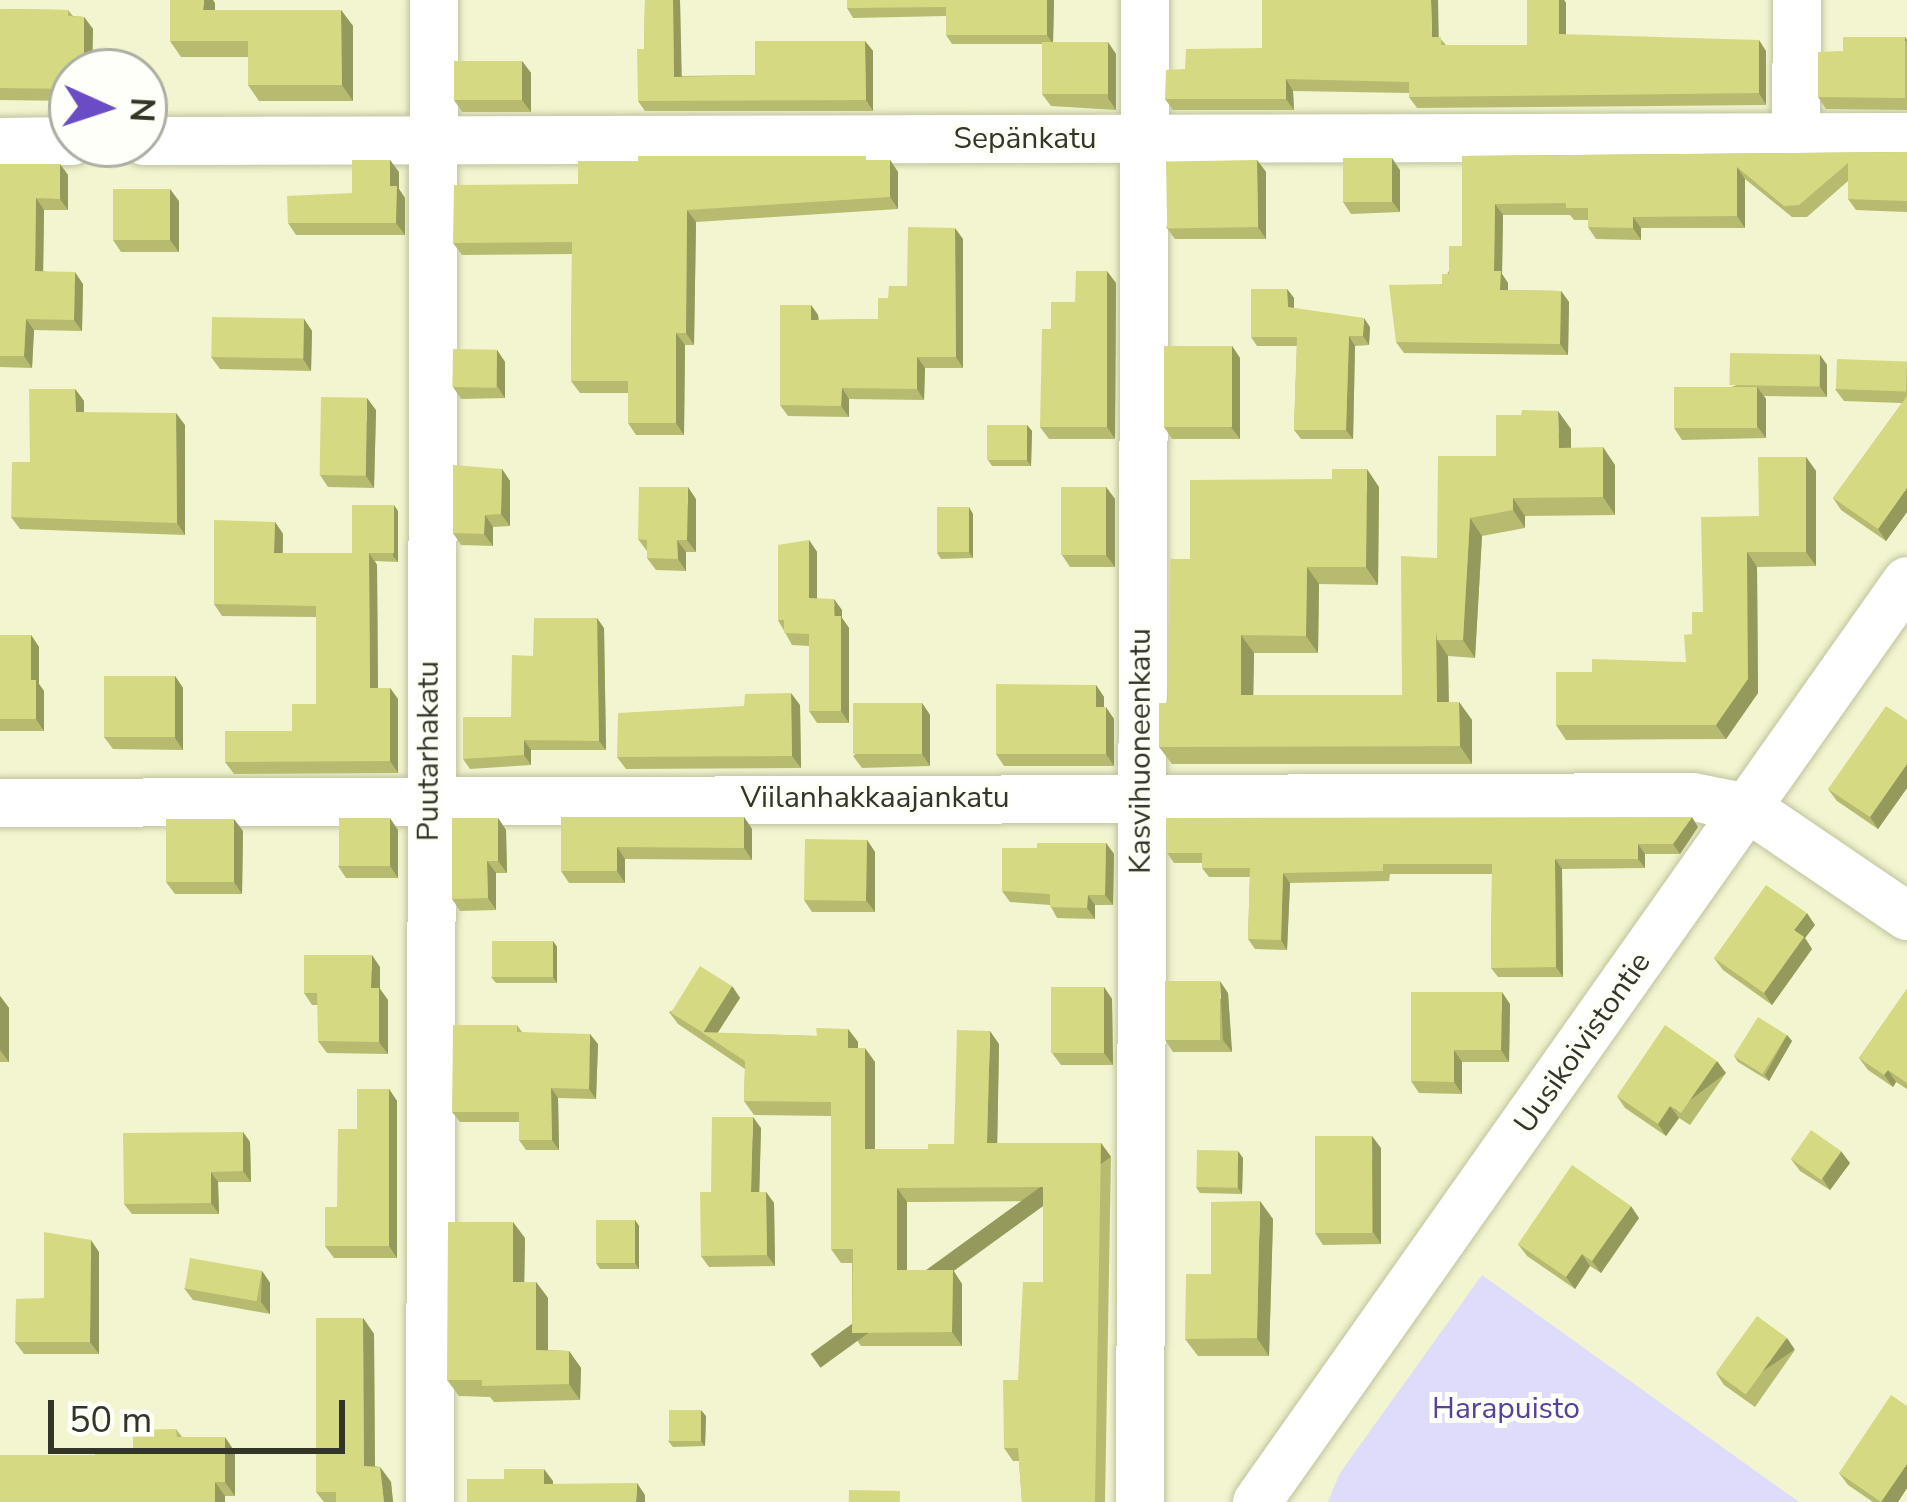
<!DOCTYPE html>
<html>
<head>
<meta charset="utf-8">
<style>
	body { margin:0 }
	#map { position:relative; width:1907px; height:1502px; overflow:hidden; background:#f2f5cf; font-family:"Nunito Sans",sans-serif }
	div>[style] { position:absolute }
	.green>* { inset:0; background:#dedbfb }
	.roads { filter:drop-shadow(0 0 3px #c0c39f) drop-shadow(0 0 3px #c0c39f) }
	.minor>* { height:48px; margin:-24px; padding:0 24px; transform-origin:24px; border-radius:24px; background:#fff }
	.wall>* { inset:0; background:#b7bb70 }
	.shaded-wall>* { inset:0; background:#95995b; transform-origin:0 0 }
	.building>* { inset:0; background:#d5da82; transform-origin:0 0 }
	span { translate:-50% -50%; white-space:nowrap; text-align:center; line-height:1.15; -webkit-text-stroke:10px #fefff8; paint-order:stroke }
	.street-label { font-size:30px; color:#333526 }
	.park-label { font-size:30px; color:#56419c }
	.north { position:absolute; left:48px; top:48px; width:120px; height:120px; box-sizing:border-box; background:#fefff8; border:3px solid #adaea4; border-radius:50%; rotate:93deg; font-size:33px; font-weight:700; line-height:48px; text-align:center; color:#333526 }
	.north::after { content:''; display:block; margin:auto; width:42px; height:54px; background:#6a4dc6; clip-path:polygon(50% 0,100% 100%,50% 72%,0 100%) }
	.scale { position:absolute; left:48px; top:1400px; width:297px; height:54px; box-sizing:border-box; border:6px solid #333526; border-top:0; padding-left:15px; font-size:36px; line-height:42px; white-space:nowrap; color:#333526; -webkit-text-stroke:9px #fefff8; paint-order:stroke }
</style>
</head>
<body>
<div id="map">
	<div class="green">
		<i style="clip-path:polygon(1482px 1275px,1799px 1502px,1328px 1502px,1340px 1473px)"></i>
	</div>
	<div class="roads">
		<div class="minor">
			<i style="left:1796px;top:137px;width:137px;rotate:-89.6deg"></i>
			<i style="left:144px;top:141px;width:1763px;rotate:-0.13deg"></i>
			<i style="left:0;top:142px;width:72px;rotate:-0.8deg"></i>
			<i style="left:0;top:803px;width:1693px;rotate:-0.2deg"></i>
			<i style="left:1693px;top:797px;width:56px;rotate:11.3deg"></i>
			<i style="left:1748px;top:808px;width:192px;rotate:34.2deg"></i>
			<i style="left:430px;top:1502px;width:1502px;rotate:-89.85deg"></i>
			<i style="left:1140px;top:1502px;width:1502px;rotate:-89.81deg"></i>
			<i style="left:1257px;top:1502px;width:1127px;rotate:-54.79deg"></i>
		</div>
	</div>
	<div class="wall">
		<i style="clip-path:polygon(645px 0,680px 0,681px 76px,755px 75px,865px 41px,873px 51px,873px 111px,645px 111px,638px 101px,644px 49px)"></i>
		<i style="clip-path:polygon(1054px 0,1053px 42px,1116px 54px,1116px 110px,1051px 106px,1042px 94px,1042px 44px,952px 44px,946px 35px,946px 16px,853px 18px,847px 8px)"></i>
		<i style="clip-path:polygon(1527px 0,1564px 0,1566px 3px,1566px 35px,1766px 51px,1766px 105px,1417px 108px,1409px 97px,1409px 93px,1293px 91px,1294px 110px,1173px 110px,1165px 99px,1262px 48px,1439px 37px,1446px 45px,1527px 45px)"></i>
		<i style="clip-path:polygon(215px 3px,215px 10px,341px 10px,353px 26px,353px 101px,259px 101px,248px 85px,248px 57px,181px 57px,170px 41px)"></i>
		<i style="clip-path:polygon(0 9px,68px 10px,73px 16px,84px 17px,93px 29px,92px 72px,72px 72px,72px 101px,0 100px)"></i>
		<i style="clip-path:polygon(1905px 37px,1907px 40px,1907px 110px,1826px 109px,1818px 97px,1843px 51px)"></i>
		<i style="clip-path:polygon(522px 61px,531px 73px,531px 112px,462px 112px,454px 100px)"></i>
		<i style="clip-path:polygon(1907px 152px,1907px 212px,1856px 210px,1848px 199px,1848px 181px,1807px 217px,1792px 217px,1745px 179px,1745px 228px,1641px 228px,1641px 240px,1596px 239px,1588px 227px,1588px 220px,1574px 220px,1570px 215px,1503px 215px,1502px 274px,1508px 283px,1508px 290px,1561px 291px,1569px 302px,1568px 355px,1404px 353px,1396px 342px,1442px 284px,1462px 246px,1462px 156px)"></i>
		<i style="clip-path:polygon(869px 160px,890px 160px,898px 172px,898px 209px,696px 222px,694px 345px,685px 345px,684px 435px,636px 435px,628px 423px,628px 393px,580px 393px,571px 381px,572px 254px,462px 255px,453px 243px,578px 184px)"></i>
		<i style="clip-path:polygon(1257px 160px,1266px 172px,1266px 239px,1175px 239px,1166px 227px)"></i>
		<i style="clip-path:polygon(0 164px,60px 164px,68px 175px,68px 210px,44px 210px,43px 271px,83px 284px,82px 331px,34px 330px,32px 368px,0 367px)"></i>
		<i style="clip-path:polygon(1400px 170px,1400px 212px,1351px 214px,1343px 202px)"></i>
		<i style="clip-path:polygon(399px 172px,399px 189px,405px 198px,405px 235px,296px 235px,288px 223px)"></i>
		<i style="clip-path:polygon(179px 201px,179px 252px,121px 252px,113px 240px)"></i>
		<i style="clip-path:polygon(963px 239px,963px 368px,925px 368px,924px 400px,849px 399px,849px 417px,788px 416px,780px 405px,811px 305px,818px 315px,819px 320px,878px 319px,888px 298px,907px 286px)"></i>
		<i style="clip-path:polygon(1116px 283px,1115px 439px,1049px 439px,1040px 427px,1051px 329px,1075px 302px)"></i>
		<i style="clip-path:polygon(1287px 289px,1294px 298px,1294px 308px,1370px 327px,1369px 345px,1355px 346px,1353px 439px,1301px 439px,1294px 430px,1297px 346px,1257px 346px,1251px 337px)"></i>
		<i style="clip-path:polygon(304px 319px,312px 331px,311px 371px,220px 369px,211px 357px)"></i>
		<i style="clip-path:polygon(1232px 346px,1240px 358px,1240px 439px,1172px 439px,1164px 427px)"></i>
		<i style="clip-path:polygon(497px 350px,505px 362px,505px 398px,461px 399px,453px 387px)"></i>
		<i style="clip-path:polygon(1820px 355px,1827px 365px,1827px 397px,1764px 396px,1766px 399px,1766px 438px,1682px 440px,1674px 428px,1731px 387px)"></i>
		<i style="clip-path:polygon(1907px 362px,1907px 512px,1886px 541px,1841px 510px,1833px 498px,1902px 403px,1844px 401px,1835px 389px)"></i>
		<i style="clip-path:polygon(75px 389px,84px 401px,84px 412px,185px 425px,185px 535px,20px 529px,11px 517px,30px 462px)"></i>
		<i style="clip-path:polygon(376px 410px,374px 488px,328px 487px,320px 475px)"></i>
		<i style="clip-path:polygon(1027px 425px,1032px 431px,1031px 466px,992px 466px,988px 460px)"></i>
		<i style="clip-path:polygon(1571px 429px,1571px 448px,1615px 465px,1615px 515px,1525px 516px,1525px 528px,1482px 536px,1475px 658px,1448px 656px,1449px 702px,1459px 702px,1472px 720px,1472px 764px,1172px 764px,1159px 747px,1190px 559px,1379px 487px,1378px 585px,1319px 584px,1318px 653px,1254px 653px,1253px 695px,1402px 695px,1437px 558px,1496px 456px)"></i>
		<i style="clip-path:polygon(1806px 457px,1816px 471px,1816px 566px,1757px 567px,1758px 693px,1726px 739px,1566px 740px,1556px 725px,1592px 672px,1686px 662px,1703px 612px,1759px 516px)"></i>
		<i style="clip-path:polygon(502px 469px,510px 481px,510px 526px,493px 527px,493px 546px,461px 545px,453px 533px)"></i>
		<i style="clip-path:polygon(1106px 487px,1115px 499px,1115px 567px,1070px 567px,1062px 555px)"></i>
		<i style="clip-path:polygon(696px 499px,696px 552px,686px 552px,686px 571px,656px 570px,647px 558px,647px 551px,638px 539px)"></i>
		<i style="clip-path:polygon(398px 511px,398px 562px,375px 561px,377px 565px,378px 688px,390px 688px,398px 699px,398px 773px,234px 774px,225px 762px,292px 731px,316px 704px,316px 617px,222px 616px,214px 604px,275px 522px,283px 534px,283px 553px,352px 553px)"></i>
		<i style="clip-path:polygon(973px 514px,973px 558px,941px 559px,937px 553px)"></i>
		<i style="clip-path:polygon(809px 540px,817px 552px,817px 598px,842px 610px,842px 618px,849px 628px,849px 723px,817px 723px,809px 711px,809px 646px,792px 645px,778px 620px)"></i>
		<i style="clip-path:polygon(604px 628px,606px 750px,531px 750px,531px 765px,470px 769px,463px 759px,511px 717px,533px 656px)"></i>
		<i style="clip-path:polygon(0 635px,31px 635px,39px 647px,39px 684px,44px 691px,44px 731px,0 731px)"></i>
		<i style="clip-path:polygon(175px 676px,183px 688px,183px 750px,113px 749px,104px 737px)"></i>
		<i style="clip-path:polygon(1096px 685px,1104px 697px,1104px 707px,1114px 719px,1114px 766px,1004px 766px,996px 754px)"></i>
		<i style="clip-path:polygon(922px 703px,930px 715px,930px 766px,862px 768px,853px 756px)"></i>
		<i style="clip-path:polygon(800px 705px,801px 768px,626px 769px,617px 757px,744px 706px)"></i>
		<i style="clip-path:polygon(1907px 720px,1907px 788px,1878px 829px,1837px 801px,1828px 789px)"></i>
		<i style="clip-path:polygon(561px 817px,744px 817px,752px 829px,752px 860px,625px 859px,625px 883px,569px 883px,561px 871px)"></i>
		<i style="clip-path:polygon(498px 818px,506px 830px,507px 873px,496px 873px,496px 910px,460px 911px,452px 899px)"></i>
		<i style="clip-path:polygon(1698px 827px,1680px 854px,1645px 854px,1645px 868px,1562px 869px,1563px 977px,1498px 977px,1491px 968px,1492px 874px,1390px 874px,1389px 881px,1290px 883px,1287px 950px,1255px 949px,1248px 939px,1250px 877px,1209px 877px,1202px 868px,1202px 863px,1174px 863px,1167px 853px)"></i>
		<i style="clip-path:polygon(398px 830px,398px 878px,346px 878px,338px 866px)"></i>
		<i style="clip-path:polygon(243px 831px,242px 894px,175px 894px,166px 882px)"></i>
		<i style="clip-path:polygon(867px 840px,875px 852px,875px 912px,812px 912px,804px 900px)"></i>
		<i style="clip-path:polygon(1106px 843px,1114px 854px,1113px 905px,1095px 905px,1095px 919px,1057px 918px,1050px 905px,1010px 902px,1002px 891px,1037px 848px)"></i>
		<i style="clip-path:polygon(1815px 925px,1805px 938px,1812px 949px,1772px 1005px,1723px 970px,1714px 958px)"></i>
		<i style="clip-path:polygon(553px 941px,557px 947px,557px 983px,496px 983px,491px 977px)"></i>
		<i style="clip-path:polygon(380px 967px,380px 989px,388px 1000px,388px 1054px,327px 1053px,318px 1041px,318px 1005px,312px 1005px,304px 993px)"></i>
		<i style="clip-path:polygon(732px 986px,740px 998px,717px 1033px,817px 1036px,848px 1029px,858px 1042px,858px 1048px,875px 1062px,875px 1149px,928px 1149px,954px 1144px,999px 1044px,997px 1143px,1101px 1143px,1111px 1157px,1105px 1502px,1022px 1502px,1019px 1461px,1013px 1461px,1004px 1448px,1018px 1380px,1043px 1282px,1043px 1201px,907px 1202px,907px 1270px,953px 1270px,962px 1284px,962px 1346px,861px 1346px,852px 1333px,852px 1263px,841px 1263px,831px 1249px,831px 1116px,754px 1115px,744px 1101px,745px 1069px,678px 1024px,669px 1012px)"></i>
		<i style="clip-path:polygon(1104px 987px,1112px 999px,1113px 1065px,1061px 1065px,1052px 1053px)"></i>
		<i style="clip-path:polygon(1907px 989px,1907px 1089px,1896px 1082px,1893px 1087px,1868px 1070px,1859px 1058px)"></i>
		<i style="clip-path:polygon(1228px 993px,1232px 1052px,1173px 1052px,1165px 1040px)"></i>
		<i style="clip-path:polygon(0 996px,9px 1008px,9px 1062px,0 1062px)"></i>
		<i style="clip-path:polygon(1510px 1004px,1509px 1062px,1462px 1062px,1462px 1094px,1419px 1093px,1411px 1081px)"></i>
		<i style="clip-path:polygon(517px 1025px,522px 1032px,598px 1044px,596px 1099px,558px 1098px,559px 1150px,526px 1150px,519px 1140px,519px 1122px,460px 1122px,452px 1112px)"></i>
		<i style="clip-path:polygon(1787px 1035px,1792px 1041px,1769px 1081px,1738px 1062px,1734px 1056px)"></i>
		<i style="clip-path:polygon(1726px 1073px,1690px 1125px,1679px 1118px,1666px 1136px,1625px 1108px,1617px 1096px)"></i>
		<i style="clip-path:polygon(389px 1089px,397px 1101px,397px 1258px,334px 1258px,325px 1246px,337px 1207px,357px 1129px)"></i>
		<i style="clip-path:polygon(761px 1128px,759px 1192px,766px 1192px,774px 1203px,775px 1266px,709px 1267px,701px 1256px,711px 1192px)"></i>
		<i style="clip-path:polygon(243px 1132px,250px 1142px,251px 1182px,218px 1182px,219px 1214px,132px 1214px,124px 1204px)"></i>
		<i style="clip-path:polygon(1381px 1148px,1381px 1244px,1323px 1245px,1315px 1233px)"></i>
		<i style="clip-path:polygon(1243px 1158px,1242px 1194px,1200px 1193px,1196px 1187px)"></i>
		<i style="clip-path:polygon(1791px 1159px,1850px 1163px,1830px 1190px,1800px 1171px)"></i>
		<i style="clip-path:polygon(1639px 1218px,1601px 1273px,1590px 1266px,1575px 1289px,1527px 1256px,1518px 1244px)"></i>
		<i style="clip-path:polygon(1273px 1219px,1269px 1356px,1198px 1356px,1185px 1339px)"></i>
		<i style="clip-path:polygon(635px 1220px,639px 1226px,639px 1269px,600px 1269px,596px 1263px)"></i>
		<i style="clip-path:polygon(525px 1238px,524px 1282px,536px 1282px,548px 1298px,548px 1350px,569px 1351px,581px 1368px,580px 1400px,494px 1402px,490px 1397px,459px 1396px,447px 1380px)"></i>
		<i style="clip-path:polygon(99px 1252px,99px 1354px,24px 1354px,15px 1342px)"></i>
		<i style="clip-path:polygon(262px 1271px,270px 1283px,270px 1314px,193px 1300px,184px 1288px)"></i>
		<i style="clip-path:polygon(363px 1318px,374px 1334px,375px 1466px,380px 1467px,391px 1482px,393px 1502px,324px 1502px,316px 1492px)"></i>
		<i style="clip-path:polygon(1795px 1350px,1755px 1407px,1724px 1385px,1716px 1373px)"></i>
		<i style="clip-path:polygon(1907px 1406px,1907px 1488px,1898px 1502px,1873px 1502px,1848px 1485px,1839px 1473px)"></i>
		<i style="clip-path:polygon(706px 1416px,705px 1446px,673px 1447px,668px 1441px)"></i>
		<i style="clip-path:polygon(176px 1429px,182px 1437px,235px 1452px,235px 1496px,225px 1496px,225px 1502px,0 1502px,95px 1455px,133px 1448px)"></i>
	</div>
	<div class="shaded-wall">
		<i style="clip-path:polygon(204px 0,213px 0,215px 3px,215px 26px,203px 10px)"></i>
		<i style="clip-path:polygon(673px 0,680px 0,682px 87px,674px 77px)"></i>
		<i style="clip-path:polygon(1047px 0,1054px 0,1053px 44px,1047px 35px)"></i>
		<i style="clip-path:polygon(1431px 0,1438px 0,1439px 48px,1432px 37px)"></i>
		<i style="clip-path:polygon(1559px 0,1564px 0,1566px 3px,1566px 45px,1559px 34px)"></i>
		<i style="clip-path:polygon(341px 10px,353px 26px,353px 101px,342px 85px)"></i>
		<i style="clip-path:polygon(84px 17px,93px 29px,92px 72px,84px 72px)"></i>
		<i style="left:1905px;top:37px;width:4px;height:61px;rotate:56deg"></i>
		<i style="clip-path:polygon(1759px 40px,1766px 51px,1766px 105px,1759px 93px)"></i>
		<i style="clip-path:polygon(865px 41px,873px 51px,873px 111px,866px 100px)"></i>
		<i style="clip-path:polygon(1108px 42px,1116px 54px,1116px 110px,1108px 98px)"></i>
		<i style="clip-path:polygon(522px 61px,531px 73px,531px 112px,522px 100px)"></i>
		<i style="clip-path:polygon(1286px 79px,1293px 91px,1294px 110px,1286px 99px)"></i>
		<i style="clip-path:polygon(1392px 158px,1400px 170px,1400px 212px,1391px 200px)"></i>
		<i style="clip-path:polygon(390px 160px,399px 172px,399px 189px,405px 198px,405px 235px,396px 223px,390px 186px)"></i>
		<i style="clip-path:polygon(890px 160px,898px 172px,898px 209px,890px 197px)"></i>
		<i style="clip-path:polygon(1257px 160px,1266px 172px,1266px 239px,1258px 227px)"></i>
		<i style="clip-path:polygon(60px 164px,68px 175px,68px 210px,60px 199px)"></i>
		<i style="clip-path:polygon(1737px 167px,1745px 179px,1745px 228px,1737px 216px)"></i>
		<i style="clip-path:polygon(170px 189px,179px 201px,179px 252px,170px 240px)"></i>
		<i style="clip-path:polygon(36px 198px,44px 210px,43px 283px,35px 271px)"></i>
		<i style="clip-path:polygon(1495px 204px,1503px 215px,1502px 274px,1508px 283px,1508px 301px,1500px 290px,1494px 271px)"></i>
		<i style="clip-path:polygon(687px 210px,696px 222px,694px 345px,686px 333px)"></i>
		<i style="clip-path:polygon(1633px 217px,1641px 228px,1641px 240px,1633px 228px)"></i>
		<i style="clip-path:polygon(955px 228px,963px 239px,963px 368px,956px 357px)"></i>
		<i style="clip-path:polygon(1107px 271px,1116px 283px,1115px 439px,1107px 427px)"></i>
		<i style="clip-path:polygon(75px 272px,83px 284px,82px 331px,74px 320px)"></i>
		<i style="clip-path:polygon(1287px 289px,1294px 298px,1294px 316px,1288px 307px)"></i>
		<i style="clip-path:polygon(1561px 291px,1569px 302px,1568px 355px,1560px 344px)"></i>
		<i style="clip-path:polygon(811px 305px,818px 315px,819px 331px,811px 320px)"></i>
		<i style="clip-path:polygon(1364px 318px,1370px 327px,1369px 345px,1363px 336px)"></i>
		<i style="clip-path:polygon(26px 319px,34px 330px,32px 368px,24px 356px)"></i>
		<i style="clip-path:polygon(304px 319px,312px 331px,311px 371px,303px 359px)"></i>
		<i style="clip-path:polygon(676px 333px,685px 345px,684px 435px,676px 423px)"></i>
		<i style="clip-path:polygon(1349px 336px,1355px 346px,1353px 439px,1346px 430px)"></i>
		<i style="clip-path:polygon(1232px 346px,1240px 358px,1240px 439px,1231px 427px)"></i>
		<i style="clip-path:polygon(497px 350px,505px 362px,505px 398px,497px 386px)"></i>
		<i style="clip-path:polygon(1820px 355px,1827px 365px,1827px 397px,1820px 387px)"></i>
		<i style="clip-path:polygon(917px 357px,925px 368px,924px 400px,917px 389px)"></i>
		<i style="clip-path:polygon(1757px 387px,1766px 399px,1766px 438px,1757px 426px)"></i>
		<i style="clip-path:polygon(842px 388px,849px 399px,849px 417px,841px 406px)"></i>
		<i style="clip-path:polygon(75px 389px,84px 401px,84px 424px,76px 412px)"></i>
		<i style="clip-path:polygon(367px 398px,376px 410px,374px 488px,366px 476px)"></i>
		<i style="clip-path:polygon(1558px 411px,1571px 429px,1571px 465px,1559px 448px)"></i>
		<i style="clip-path:polygon(176px 413px,185px 425px,185px 535px,177px 523px)"></i>
		<i style="clip-path:polygon(1027px 425px,1032px 431px,1031px 466px,1027px 460px)"></i>
		<i style="clip-path:polygon(1603px 447px,1615px 465px,1615px 515px,1603px 497px)"></i>
		<i style="clip-path:polygon(1806px 457px,1816px 471px,1816px 566px,1806px 552px)"></i>
		<i style="clip-path:polygon(502px 469px,510px 481px,510px 526px,501px 514px)"></i>
		<i style="clip-path:polygon(1367px 469px,1379px 487px,1378px 585px,1366px 567px)"></i>
		<i style="clip-path:polygon(688px 487px,696px 499px,696px 552px,687px 540px)"></i>
		<i style="clip-path:polygon(1106px 487px,1115px 499px,1115px 567px,1106px 555px)"></i>
		<i style="clip-path:polygon(1907px 488px,1907px 512px,1886px 541px,1878px 529px)"></i>
		<i style="clip-path:polygon(1513px 498px,1525px 516px,1525px 528px,1513px 510px)"></i>
		<i style="clip-path:polygon(394px 505px,398px 511px,398px 562px,393px 556px)"></i>
		<i style="clip-path:polygon(969px 507px,973px 514px,973px 558px,969px 552px)"></i>
		<i style="clip-path:polygon(485px 515px,493px 527px,493px 546px,484px 534px)"></i>
		<i style="clip-path:polygon(1470px 518px,1482px 536px,1475px 658px,1463px 640px)"></i>
		<i style="clip-path:polygon(275px 522px,283px 534px,282px 565px,274px 553px)"></i>
		<i style="clip-path:polygon(677px 540px,686px 552px,686px 571px,678px 559px)"></i>
		<i style="clip-path:polygon(809px 540px,817px 552px,817px 610px,809px 598px)"></i>
		<i style="clip-path:polygon(1747px 552px,1757px 567px,1758px 693px,1726px 739px,1716px 725px)"></i>
		<i style="clip-path:polygon(369px 553px,377px 565px,378px 699px,370px 688px)"></i>
		<i style="clip-path:polygon(1307px 567px,1319px 584px,1318px 653px,1306px 636px)"></i>
		<i style="clip-path:polygon(834px 599px,842px 610px,842px 618px,849px 628px,849px 723px,841px 711px)"></i>
		<i style="clip-path:polygon(597px 618px,604px 628px,606px 750px,599px 741px)"></i>
		<i style="clip-path:polygon(1436px 629px,1437px 640px,1448px 656px,1449px 720px,1437px 702px)"></i>
		<i style="clip-path:polygon(31px 635px,39px 647px,39px 684px,44px 691px,44px 731px,36px 719px,31px 680px)"></i>
		<i style="clip-path:polygon(1241px 635px,1254px 653px,1253px 713px,1241px 695px)"></i>
		<i style="clip-path:polygon(175px 676px,183px 688px,183px 750px,175px 738px)"></i>
		<i style="clip-path:polygon(1096px 685px,1104px 697px,1104px 719px,1096px 707px)"></i>
		<i style="clip-path:polygon(390px 688px,398px 699px,398px 773px,390px 761px)"></i>
		<i style="clip-path:polygon(791px 693px,800px 705px,801px 768px,792px 756px)"></i>
		<i style="clip-path:polygon(1459px 702px,1472px 720px,1472px 764px,1460px 746px)"></i>
		<i style="clip-path:polygon(922px 703px,930px 715px,930px 766px,922px 754px)"></i>
		<i style="clip-path:polygon(1106px 707px,1114px 719px,1114px 766px,1106px 754px)"></i>
		<i style="clip-path:polygon(524px 740px,531px 750px,531px 765px,524px 755px)"></i>
		<i style="clip-path:polygon(1907px 764px,1907px 788px,1878px 829px,1870px 817px)"></i>
		<i style="clip-path:polygon(744px 817px,752px 829px,752px 860px,744px 848px)"></i>
		<i style="clip-path:polygon(1692px 817px,1698px 827px,1680px 854px,1673px 844px)"></i>
		<i style="clip-path:polygon(390px 818px,398px 830px,398px 878px,390px 866px)"></i>
		<i style="clip-path:polygon(498px 818px,506px 830px,507px 873px,498px 861px)"></i>
		<i style="clip-path:polygon(234px 819px,243px 831px,242px 894px,234px 882px)"></i>
		<i style="clip-path:polygon(867px 840px,875px 852px,875px 912px,866px 900px)"></i>
		<i style="clip-path:polygon(1106px 843px,1114px 854px,1113px 905px,1105px 895px)"></i>
		<i style="clip-path:polygon(1638px 844px,1645px 854px,1645px 868px,1638px 859px)"></i>
		<i style="clip-path:polygon(617px 847px,625px 859px,625px 883px,617px 871px)"></i>
		<i style="clip-path:polygon(1555px 859px,1562px 869px,1563px 977px,1556px 967px)"></i>
		<i style="clip-path:polygon(487px 861px,496px 873px,496px 910px,488px 898px)"></i>
		<i style="clip-path:polygon(1283px 873px,1290px 883px,1287px 950px,1281px 940px)"></i>
		<i style="clip-path:polygon(1088px 895px,1095px 905px,1095px 919px,1087px 908px)"></i>
		<i style="clip-path:polygon(1807px 913px,1815px 925px,1805px 938px,1812px 949px,1772px 1005px,1764px 993px,1794px 930px)"></i>
		<i style="clip-path:polygon(553px 941px,557px 947px,557px 983px,553px 977px)"></i>
		<i style="clip-path:polygon(372px 955px,380px 967px,380px 989px,388px 1000px,388px 1054px,379px 1042px,371px 988px)"></i>
		<i style="clip-path:polygon(1220px 981px,1228px 993px,1232px 1052px,1223px 1040px)"></i>
		<i style="clip-path:polygon(732px 986px,740px 998px,713px 1040px,701px 1032px)"></i>
		<i style="clip-path:polygon(1104px 987px,1112px 999px,1113px 1065px,1104px 1053px)"></i>
		<i style="clip-path:polygon(1502px 992px,1510px 1004px,1509px 1062px,1501px 1050px)"></i>
		<i style="clip-path:polygon(0 996px,9px 1008px,9px 1062px,0 1050px)"></i>
		<i style="clip-path:polygon(848px 1029px,858px 1042px,858px 1062px,848px 1048px)"></i>
		<i style="clip-path:polygon(990px 1031px,999px 1044px,997px 1157px,987px 1143px)"></i>
		<i style="clip-path:polygon(590px 1034px,598px 1044px,596px 1099px,589px 1089px)"></i>
		<i style="clip-path:polygon(1787px 1035px,1792px 1041px,1769px 1081px,1765px 1075px)"></i>
		<i style="clip-path:polygon(865px 1048px,875px 1062px,875px 1163px,865px 1149px)"></i>
		<i style="clip-path:polygon(1454px 1050px,1462px 1062px,1462px 1094px,1454px 1082px)"></i>
		<i style="left:1717px;top:1061px;width:15px;height:63px;rotate:53deg"></i>
		<i style="clip-path:polygon(1888px 1070px,1896px 1082px,1893px 1087px,1884px 1075px)"></i>
		<i style="clip-path:polygon(551px 1088px,558px 1098px,559px 1150px,552px 1140px)"></i>
		<i style="clip-path:polygon(389px 1089px,397px 1101px,397px 1258px,389px 1246px)"></i>
		<i style="clip-path:polygon(1670px 1106px,1679px 1118px,1666px 1136px,1658px 1124px)"></i>
		<i style="clip-path:polygon(753px 1117px,761px 1128px,759px 1203px,751px 1192px)"></i>
		<i style="clip-path:polygon(243px 1132px,250px 1142px,251px 1182px,243px 1171px)"></i>
		<i style="clip-path:polygon(1372px 1136px,1381px 1148px,1381px 1244px,1373px 1232px)"></i>
		<i style="left:1101px;top:1143px;width:17px;height:359px;rotate:54deg"></i>
		<i style="clip-path:polygon(1238px 1151px,1243px 1158px,1242px 1194px,1238px 1188px)"></i>
		<i style="clip-path:polygon(1841px 1151px,1850px 1163px,1830px 1190px,1822px 1178px)"></i>
		<i style="clip-path:polygon(211px 1172px,218px 1182px,219px 1214px,211px 1203px)"></i>
		<i style="clip-path:polygon(897px 1188px,907px 1202px,907px 1284px,897px 1270px)"></i>
		<i style="clip-path:polygon(766px 1192px,774px 1203px,775px 1266px,767px 1255px)"></i>
		<i style="clip-path:polygon(1260px 1201px,1273px 1219px,1269px 1356px,1257px 1338px)"></i>
		<i style="clip-path:polygon(1631px 1206px,1639px 1218px,1601px 1273px,1592px 1261px)"></i>
		<i style="clip-path:polygon(635px 1220px,639px 1226px,639px 1269px,635px 1263px)"></i>
		<i style="clip-path:polygon(513px 1222px,525px 1238px,524px 1298px,513px 1282px)"></i>
		<i style="clip-path:polygon(91px 1240px,99px 1252px,99px 1354px,90px 1342px)"></i>
		<i style="clip-path:polygon(1582px 1254px,1590px 1266px,1575px 1289px,1566px 1277px)"></i>
		<i style="clip-path:polygon(953px 1270px,962px 1284px,962px 1346px,952px 1332px)"></i>
		<i style="clip-path:polygon(262px 1271px,270px 1283px,270px 1314px,261px 1302px)"></i>
		<i style="clip-path:polygon(536px 1282px,548px 1298px,548px 1366px,536px 1350px)"></i>
		<i style="clip-path:polygon(363px 1318px,374px 1334px,375px 1482px,364px 1466px)"></i>
		<i style="left:1787px;top:1338px;width:14px;height:70px;rotate:56deg"></i>
		<i style="clip-path:polygon(569px 1351px,581px 1368px,580px 1400px,569px 1384px)"></i>
		<i style="clip-path:polygon(701px 1410px,706px 1416px,705px 1446px,700px 1440px)"></i>
		<i style="clip-path:polygon(225px 1437px,235px 1452px,235px 1496px,225px 1482px)"></i>
		<i style="clip-path:polygon(1907px 1464px,1907px 1488px,1898px 1502px,1881px 1502px)"></i>
		<i style="clip-path:polygon(380px 1467px,391px 1482px,393px 1502px,384px 1502px)"></i>
		<i style="clip-path:polygon(544px 1469px,553px 1481px,553px 1496px,544px 1484px)"></i>
		<i style="clip-path:polygon(215px 1482px,225px 1496px,225px 1502px,215px 1502px)"></i>
		<i style="clip-path:polygon(637px 1483px,645px 1495px,645px 1502px,636px 1502px)"></i>
	</div>
	<div class="building">
		<i style="clip-path:polygon(170px 0,204px 0,203px 10px,341px 10px,342px 85px,248px 85px,248px 41px,170px 41px)"></i>
		<i style="clip-path:polygon(645px 0,673px 0,674px 77px,755px 75px,755px 41px,865px 41px,866px 100px,638px 101px,637px 49px,644px 49px)"></i>
		<i style="clip-path:polygon(847px 0,1047px 0,1047px 35px,946px 35px,946px 7px,847px 8px)"></i>
		<i style="clip-path:polygon(1262px 0,1431px 0,1432px 37px,1441px 37px,1441px 45px,1527px 45px,1527px 0,1559px 0,1559px 34px,1759px 40px,1759px 93px,1409px 97px,1409px 82px,1286px 79px,1286px 99px,1165px 99px,1166px 70px,1185px 69px,1186px 49px,1262px 48px)"></i>
		<i style="clip-path:polygon(0 9px,68px 10px,68px 16px,84px 17px,84px 72px,72px 72px,72px 89px,0 88px)"></i>
		<i style="clip-path:polygon(1843px 37px,1905px 37px,1905px 98px,1818px 97px,1818px 52px,1843px 51px)"></i>
		<i style="left:1042px;top:42px;width:66px;height:52px"></i>
		<i style="left:522px;top:61px;width:39px;height:68px;rotate:90deg"></i>
		<i style="clip-path:polygon(1907px 152px,1907px 201px,1848px 199px,1848px 163px,1799px 205px,1784px 206px,1737px 167px,1737px 216px,1633px 217px,1633px 228px,1588px 227px,1588px 208px,1566px 208px,1566px 203px,1495px 204px,1494px 271px,1501px 271px,1500px 290px,1561px 291px,1560px 344px,1396px 342px,1389px 285px,1442px 284px,1442px 274px,1449px 274px,1449px 246px,1462px 246px,1462px 156px)"></i>
		<i style="clip-path:polygon(638px 156px,866px 156px,866px 160px,890px 160px,890px 197px,687px 210px,686px 333px,676px 333px,676px 423px,628px 423px,628px 381px,571px 381px,572px 242px,453px 243px,454px 185px,578px 184px,578px 161px,638px 161px)"></i>
		<i style="left:1343px;top:158px;width:49px;height:44px"></i>
		<i style="clip-path:polygon(352px 160px,390px 160px,390px 186px,397px 186px,396px 223px,288px 223px,287px 196px,352px 193px)"></i>
		<i style="left:1257px;top:160px;width:67px;height:91px;rotate:89deg"></i>
		<i style="clip-path:polygon(0 164px,60px 164px,60px 199px,36px 198px,35px 271px,75px 272px,74px 320px,26px 319px,24px 356px,0 356px)"></i>
		<i style="left:113px;top:189px;width:57px;height:51px"></i>
		<i style="clip-path:polygon(908px 227px,955px 228px,956px 357px,917px 357px,917px 389px,842px 388px,841px 406px,780px 405px,780px 305px,811px 305px,811px 320px,878px 319px,878px 298px,888px 298px,889px 286px,907px 286px)"></i>
		<i style="clip-path:polygon(1076px 271px,1107px 271px,1107px 427px,1040px 427px,1042px 329px,1051px 329px,1051px 302px,1075px 302px)"></i>
		<i style="clip-path:polygon(1251px 289px,1287px 289px,1288px 307px,1364px 318px,1363px 336px,1349px 336px,1346px 430px,1294px 430px,1297px 337px,1251px 337px)"></i>
		<i style="left:212px;top:317px;width:92px;height:40px;rotate:1deg"></i>
		<i style="left:1164px;top:346px;width:68px;height:81px"></i>
		<i style="left:453px;top:349px;width:44px;height:38px;rotate:1deg"></i>
		<i style="left:1730px;top:353px;width:90px;height:32px;rotate:1deg"></i>
		<i style="left:1837px;top:359px;width:70px;height:30px;rotate:2deg"></i>
		<i style="left:1674px;top:387px;width:83px;height:41px"></i>
		<i style="clip-path:polygon(29px 389px,75px 389px,76px 412px,176px 413px,177px 523px,11px 517px,12px 462px,30px 462px)"></i>
		<i style="clip-path:polygon(1907px 396px,1907px 488px,1878px 529px,1833px 498px)"></i>
		<i style="left:321px;top:397px;width:46px;height:78px;rotate:1deg"></i>
		<i style="clip-path:polygon(1522px 410px,1558px 411px,1559px 448px,1603px 447px,1603px 497px,1513px 498px,1513px 510px,1470px 518px,1463px 640px,1437px 640px,1436px 629px,1437px 702px,1459px 702px,1460px 746px,1159px 747px,1159px 703px,1167px 703px,1168px 689px,1170px 559px,1190px 559px,1190px 480px,1332px 479px,1332px 469px,1367px 469px,1366px 567px,1307px 567px,1306px 636px,1241px 635px,1241px 695px,1402px 695px,1401px 556px,1437px 558px,1438px 456px,1496px 456px,1496px 415px,1521px 415px)"></i>
		<i style="left:1027px;top:425px;width:35px;height:40px;rotate:90deg"></i>
		<i style="clip-path:polygon(1758px 457px,1806px 457px,1806px 552px,1747px 552px,1748px 679px,1716px 725px,1556px 725px,1556px 672px,1592px 672px,1592px 659px,1686px 662px,1684px 635px,1692px 634px,1692px 612px,1703px 612px,1701px 517px,1759px 516px)"></i>
		<i style="clip-path:polygon(453px 465px,502px 469px,501px 514px,485px 515px,484px 534px,453px 533px)"></i>
		<i style="clip-path:polygon(639px 487px,688px 487px,687px 540px,677px 540px,678px 559px,647px 558px,647px 540px,638px 539px)"></i>
		<i style="left:1061px;top:487px;width:45px;height:68px"></i>
		<i style="left:352px;top:505px;width:42px;height:48px"></i>
		<i style="left:969px;top:507px;width:45px;height:32px;rotate:90deg"></i>
		<i style="clip-path:polygon(214px 520px,275px 522px,274px 553px,369px 553px,370px 688px,390px 688px,390px 761px,225px 762px,225px 731px,292px 731px,292px 704px,316px 704px,316px 606px,214px 604px)"></i>
		<i style="clip-path:polygon(809px 540px,809px 598px,834px 599px,834px 616px,841px 616px,841px 711px,809px 711px,809px 634px,784px 633px,784px 620px,778px 620px,778px 545px)"></i>
		<i style="clip-path:polygon(534px 618px,597px 618px,599px 741px,524px 740px,524px 755px,463px 759px,463px 717px,511px 717px,512px 655px,533px 656px)"></i>
		<i style="clip-path:polygon(0 635px,31px 635px,31px 680px,36px 680px,36px 719px,0 719px)"></i>
		<i style="left:104px;top:676px;width:71px;height:61px"></i>
		<i style="clip-path:polygon(996px 684px,1096px 685px,1096px 707px,1106px 707px,1106px 754px,996px 754px)"></i>
		<i style="clip-path:polygon(791px 693px,792px 756px,617px 757px,618px 713px,744px 706px,745px 694px)"></i>
		<i style="left:922px;top:703px;width:51px;height:69px;rotate:90deg"></i>
		<i style="clip-path:polygon(1886px 706px,1907px 720px,1907px 764px,1870px 817px,1828px 789px)"></i>
		<i style="clip-path:polygon(561px 817px,744px 817px,744px 848px,617px 847px,617px 871px,561px 871px)"></i>
		<i style="clip-path:polygon(1692px 817px,1673px 844px,1638px 844px,1638px 859px,1555px 859px,1556px 967px,1491px 968px,1492px 864px,1383px 864px,1383px 871px,1283px 873px,1281px 940px,1248px 939px,1250px 868px,1202px 868px,1202px 853px,1167px 853px,1166px 818px)"></i>
		<i style="left:339px;top:818px;width:51px;height:48px"></i>
		<i style="clip-path:polygon(452px 818px,498px 818px,498px 861px,487px 861px,488px 898px,452px 899px)"></i>
		<i style="left:166px;top:819px;width:68px;height:63px"></i>
		<i style="left:805px;top:839px;width:62px;height:61px;rotate:1deg"></i>
		<i style="clip-path:polygon(1037px 843px,1106px 843px,1105px 895px,1088px 895px,1087px 908px,1050px 907px,1050px 894px,1002px 891px,1002px 848px,1037px 848px)"></i>
		<i style="clip-path:polygon(1766px 885px,1807px 913px,1794px 930px,1804px 937px,1764px 993px,1714px 958px)"></i>
		<i style="left:492px;top:941px;width:61px;height:36px"></i>
		<i style="clip-path:polygon(304px 955px,372px 955px,371px 988px,379px 988px,379px 1042px,318px 1041px,317px 993px,304px 993px)"></i>
		<i style="left:700px;top:966px;width:38px;height:55px;rotate:32deg"></i>
		<i style="left:1165px;top:981px;width:55px;height:59px"></i>
		<i style="left:1104px;top:987px;width:66px;height:53px;rotate:90deg"></i>
		<i style="clip-path:polygon(1907px 989px,1907px 1083px,1888px 1070px,1884px 1075px,1859px 1058px)"></i>
		<i style="clip-path:polygon(1411px 992px,1502px 992px,1501px 1050px,1454px 1050px,1454px 1082px,1411px 1081px)"></i>
		<i style="left:1758px;top:1017px;width:34px;height:46px;rotate:32deg"></i>
		<i style="clip-path:polygon(453px 1025px,517px 1025px,517px 1032px,590px 1034px,589px 1089px,551px 1088px,552px 1140px,519px 1140px,519px 1112px,452px 1112px)"></i>
		<i style="clip-path:polygon(1665px 1025px,1717px 1061px,1681px 1113px,1670px 1106px,1658px 1124px,1617px 1096px)"></i>
		<i style="clip-path:polygon(816px 1028px,848px 1029px,848px 1048px,865px 1048px,865px 1149px,928px 1149px,928px 1144px,954px 1144px,957px 1030px,990px 1031px,987px 1143px,1101px 1143px,1095px 1502px,1022px 1502px,1018px 1448px,1004px 1448px,1003px 1380px,1018px 1380px,1023px 1282px,1043px 1282px,1043px 1187px,897px 1188px,897px 1270px,953px 1270px,952px 1332px,852px 1333px,853px 1249px,831px 1249px,831px 1102px,744px 1101px,745px 1061px,701px 1032px,817px 1036px)"></i>
		<i style="clip-path:polygon(357px 1089px,389px 1089px,389px 1246px,325px 1246px,325px 1207px,337px 1207px,338px 1129px,357px 1129px)"></i>
		<i style="clip-path:polygon(712px 1117px,753px 1117px,751px 1192px,766px 1192px,767px 1255px,701px 1256px,700px 1192px,711px 1192px)"></i>
		<i style="left:1811px;top:1130px;width:37px;height:35px;rotate:35deg"></i>
		<i style="clip-path:polygon(243px 1132px,243px 1171px,211px 1172px,211px 1203px,124px 1204px,123px 1133px)"></i>
		<i style="left:1315px;top:1136px;width:57px;height:97px"></i>
		<i style="left:1197px;top:1150px;width:41px;height:37px;rotate:1deg"></i>
		<i style="clip-path:polygon(1572px 1165px,1631px 1206px,1592px 1261px,1582px 1254px,1566px 1277px,1518px 1244px)"></i>
		<i style="clip-path:polygon(1260px 1201px,1257px 1338px,1185px 1339px,1186px 1274px,1211px 1274px,1211px 1202px)"></i>
		<i style="left:596px;top:1220px;width:39px;height:43px"></i>
		<i style="clip-path:polygon(448px 1222px,513px 1222px,513px 1282px,536px 1282px,536px 1350px,569px 1351px,569px 1384px,482px 1386px,482px 1380px,447px 1380px)"></i>
		<i style="clip-path:polygon(44px 1232px,91px 1240px,90px 1342px,15px 1342px,16px 1299px,44px 1298px)"></i>
		<i style="left:190px;top:1258px;width:73px;height:31px;rotate:10deg"></i>
		<i style="left:1757px;top:1316px;width:37px;height:70px;rotate:36deg"></i>
		<i style="clip-path:polygon(316px 1318px,363px 1318px,364px 1466px,380px 1467px,384px 1502px,336px 1502px,336px 1492px,316px 1492px)"></i>
		<i style="clip-path:polygon(1891px 1395px,1907px 1406px,1907px 1464px,1881px 1502px,1839px 1473px)"></i>
		<i style="left:669px;top:1410px;width:32px;height:31px"></i>
		<i style="clip-path:polygon(176px 1429px,177px 1437px,225px 1437px,225px 1482px,215px 1482px,215px 1502px,0 1502px,0 1455px,95px 1455px,95px 1449px,133px 1448px,133px 1430px)"></i>
		<i style="clip-path:polygon(504px 1469px,544px 1469px,544px 1484px,637px 1483px,636px 1502px,467px 1502px,467px 1479px,504px 1479px)"></i>
		<i style="left:849px;top:1490px;width:51px;height:12px;rotate:1deg"></i>
	</div>
	<div class="street-label">
		<span style="left:1025px;top:139px">Sepänkatu</span>
		<span style="left:429px;top:751px;rotate:-90deg">Puutarhakatu</span>
		<span style="left:1141px;top:751px;rotate:-90deg">Kasvihuoneenkatu</span>
		<span style="left:875px;top:798px">Viilanhakkaajankatu</span>
		<span style="left:1583px;top:1043px;rotate:-55deg">Uusikoivistontie</span>
	</div>
	<div class="park-label">
		<span style="left:1506px;top:1409px">Harapuisto</span>
	</div>
	<div class="north">N</div>
	<div class="scale">50 m</div>
</div>
</body>
</html>
